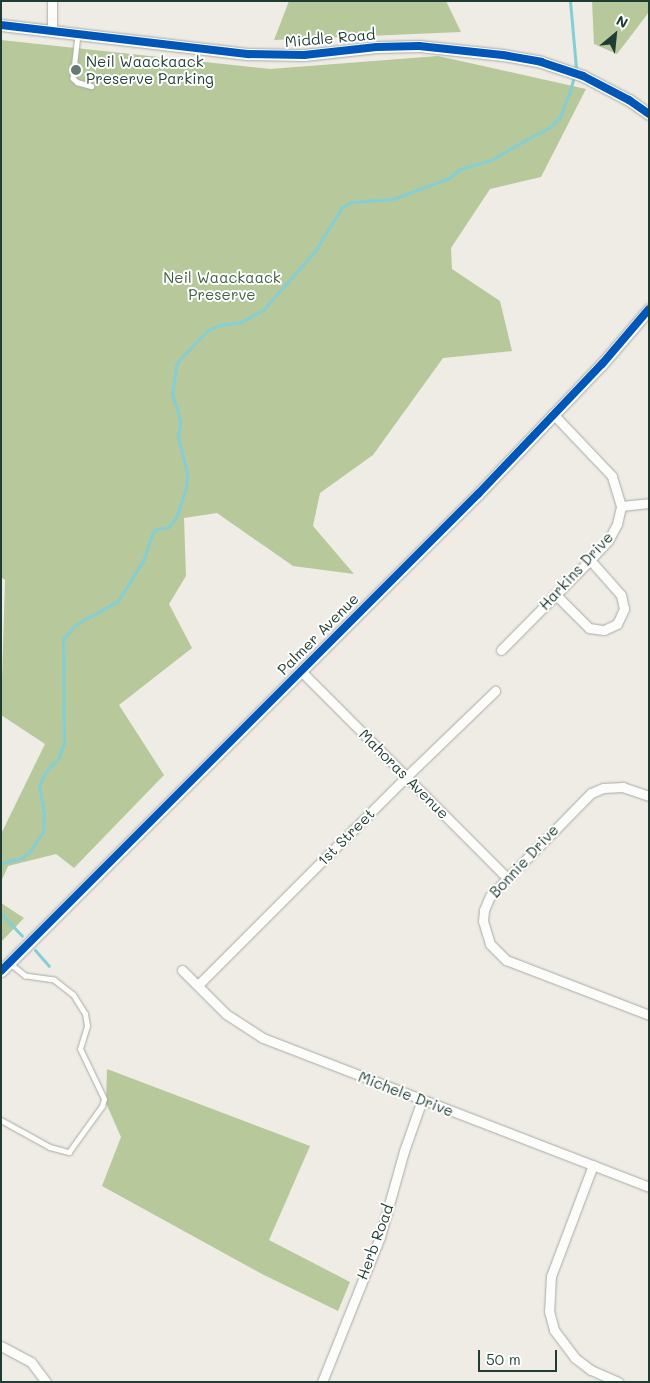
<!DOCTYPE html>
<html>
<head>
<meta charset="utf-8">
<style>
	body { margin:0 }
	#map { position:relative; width:650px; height:1383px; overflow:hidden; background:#eeece4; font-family:Mali,sans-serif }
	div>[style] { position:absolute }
	.forest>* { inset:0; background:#b7c89a }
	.stream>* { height:3px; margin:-1.5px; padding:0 1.5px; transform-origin:1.5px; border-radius:1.5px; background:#83cfd5 }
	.roads { filter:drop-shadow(0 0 1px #a8aba5) drop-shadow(0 0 1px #a8aba5) }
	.service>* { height:4.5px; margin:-2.25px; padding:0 2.25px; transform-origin:2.25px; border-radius:2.25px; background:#fcfcfb }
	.minor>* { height:9px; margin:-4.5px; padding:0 4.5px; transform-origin:4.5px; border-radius:4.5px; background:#fcfcfb }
	.tertiary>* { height:11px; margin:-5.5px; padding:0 5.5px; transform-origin:5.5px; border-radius:5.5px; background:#fcfcfb }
	.cycleway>* { height:8px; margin:-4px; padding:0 4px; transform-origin:4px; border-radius:4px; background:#0057b8 }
	.dots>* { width:14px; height:14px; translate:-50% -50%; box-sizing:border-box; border:2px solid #fff; border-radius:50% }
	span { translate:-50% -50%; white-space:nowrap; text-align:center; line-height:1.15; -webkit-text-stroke:4px #fff; paint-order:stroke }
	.street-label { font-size:15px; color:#1f3d34 }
	.poi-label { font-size:15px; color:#1f3d34 }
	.left { translate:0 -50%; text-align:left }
	.park-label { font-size:15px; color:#425f41 }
	.frame { position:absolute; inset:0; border:2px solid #1f3d34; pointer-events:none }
	.north { position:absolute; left:590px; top:10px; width:50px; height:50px; -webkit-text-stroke:4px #fff; paint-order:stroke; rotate:28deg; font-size:14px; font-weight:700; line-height:20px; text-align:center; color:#1f3d34 }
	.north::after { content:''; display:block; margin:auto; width:18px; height:22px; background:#1f3d34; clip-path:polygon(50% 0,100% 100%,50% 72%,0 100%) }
	.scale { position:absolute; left:478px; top:1350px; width:79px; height:22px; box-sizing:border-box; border:2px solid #1f3d34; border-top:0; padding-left:6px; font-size:15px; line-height:18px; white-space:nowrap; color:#1f3d34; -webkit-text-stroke:4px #fff; paint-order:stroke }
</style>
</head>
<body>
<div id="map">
	<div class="forest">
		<i style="clip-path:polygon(289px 1px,446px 1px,461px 32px,274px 40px)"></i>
		<i style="clip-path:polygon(592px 1px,649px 1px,649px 12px,617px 54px,594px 44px)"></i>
		<i style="clip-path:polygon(1px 40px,270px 69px,438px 56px,586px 89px,541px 177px,490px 189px,451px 248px,452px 269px,500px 301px,512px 351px,443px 358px,373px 455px,320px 493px,313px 526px,354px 574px,293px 566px,217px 513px,184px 518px,186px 576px,169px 604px,192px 648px,119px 705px,164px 775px,74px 868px,56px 854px,8px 866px,1px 882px,1px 834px,45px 744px,1px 715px,5px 580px,1px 577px)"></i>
		<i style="clip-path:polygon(1px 903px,24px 918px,1px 942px)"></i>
		<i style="clip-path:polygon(107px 1069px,310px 1146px,269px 1240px,350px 1282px,338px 1311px,262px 1274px,102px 1186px,121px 1137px,106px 1103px)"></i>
	</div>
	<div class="stream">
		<i style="left:1px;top:863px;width:22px;rotate:-13deg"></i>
		<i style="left:22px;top:858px;width:11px;rotate:-41deg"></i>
		<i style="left:30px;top:851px;width:23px;rotate:-56deg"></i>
		<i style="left:43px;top:832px;width:17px;rotate:-87deg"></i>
		<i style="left:44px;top:815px;width:30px;rotate:-99deg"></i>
		<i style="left:39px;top:785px;width:16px;rotate:-63deg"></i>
		<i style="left:46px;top:771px;width:17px;rotate:-45deg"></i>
		<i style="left:58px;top:759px;width:16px;rotate:-68deg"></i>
		<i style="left:64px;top:744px;width:105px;rotate:-90.5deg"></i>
		<i style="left:63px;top:639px;width:18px;rotate:-49deg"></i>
		<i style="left:75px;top:625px;width:49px;rotate:-29.2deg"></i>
		<i style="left:118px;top:601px;width:49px;rotate:-58.2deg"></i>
		<i style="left:144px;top:559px;width:26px;rotate:-72deg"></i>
		<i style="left:152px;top:534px;width:6px;rotate:-51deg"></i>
		<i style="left:156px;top:529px;width:13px;rotate:-9deg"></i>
		<i style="left:169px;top:527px;width:14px;rotate:-56deg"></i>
		<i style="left:177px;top:515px;width:29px;rotate:-72deg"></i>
		<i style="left:186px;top:487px;width:14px;rotate:-86deg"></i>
		<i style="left:187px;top:473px;width:36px;rotate:-104deg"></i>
		<i style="left:178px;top:438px;width:15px;rotate:-82deg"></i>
		<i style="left:180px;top:423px;width:11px;rotate:-100deg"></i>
		<i style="left:178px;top:412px;width:18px;rotate:-109deg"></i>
		<i style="left:172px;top:395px;width:29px;rotate:-82deg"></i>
		<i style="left:176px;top:366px;width:7px;rotate:-63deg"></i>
		<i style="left:179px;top:360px;width:42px;rotate:-46deg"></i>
		<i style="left:208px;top:330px;width:13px;rotate:-23deg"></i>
		<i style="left:220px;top:325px;width:21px;rotate:-8deg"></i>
		<i style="left:241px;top:322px;width:25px;rotate:-29deg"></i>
		<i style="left:263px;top:310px;width:79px;rotate:-48.6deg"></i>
		<i style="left:315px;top:251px;width:52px;rotate:-58.5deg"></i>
		<i style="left:342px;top:207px;width:11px;rotate:-27deg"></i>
		<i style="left:352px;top:202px;width:41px;rotate:-4.2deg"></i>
		<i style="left:393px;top:199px;width:60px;rotate:-20.6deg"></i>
		<i style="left:449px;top:178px;width:14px;rotate:-39deg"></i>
		<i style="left:460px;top:169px;width:32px;rotate:-16deg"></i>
		<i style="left:491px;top:160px;width:39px;rotate:-30deg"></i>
		<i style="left:525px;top:140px;width:27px;rotate:-27deg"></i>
		<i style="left:549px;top:128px;width:16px;rotate:-45deg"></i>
		<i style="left:560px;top:117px;width:28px;rotate:-69deg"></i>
		<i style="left:570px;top:91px;width:24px;rotate:-75deg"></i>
		<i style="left:576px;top:68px;width:67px;rotate:-95.1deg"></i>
		<i style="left:1px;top:914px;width:30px;rotate:46deg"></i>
		<i style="left:35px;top:950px;width:21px;rotate:49deg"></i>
	</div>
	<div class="roads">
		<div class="service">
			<i style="left:78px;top:35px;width:43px;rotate:96.6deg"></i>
			<i style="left:73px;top:78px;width:6px;rotate:45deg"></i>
			<i style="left:77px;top:82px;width:15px;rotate:16deg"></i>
			<i style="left:1px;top:1120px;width:56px;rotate:28.9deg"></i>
			<i style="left:50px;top:1147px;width:20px;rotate:15deg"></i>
			<i style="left:69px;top:1152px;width:57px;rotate:-54.3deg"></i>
			<i style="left:102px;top:1106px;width:7px;rotate:-74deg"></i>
			<i style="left:104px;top:1099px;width:55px;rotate:-115.6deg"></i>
			<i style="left:80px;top:1049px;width:24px;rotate:-73deg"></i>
			<i style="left:87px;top:1026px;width:12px;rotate:-99deg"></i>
			<i style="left:85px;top:1014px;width:22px;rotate:-122deg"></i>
			<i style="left:73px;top:995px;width:24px;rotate:-142deg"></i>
			<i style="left:54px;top:980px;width:29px;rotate:-172deg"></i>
			<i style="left:25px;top:976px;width:19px;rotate:-141deg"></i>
		</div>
		<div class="minor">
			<i style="left:52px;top:1px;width:29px;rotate:90deg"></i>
			<i style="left:621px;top:506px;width:28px;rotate:-6deg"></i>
			<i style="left:555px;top:594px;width:48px;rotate:45deg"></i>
			<i style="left:589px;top:628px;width:15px;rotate:8deg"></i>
			<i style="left:604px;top:630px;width:14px;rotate:-25deg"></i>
			<i style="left:617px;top:624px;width:17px;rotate:-65deg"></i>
			<i style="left:624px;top:609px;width:14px;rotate:-102deg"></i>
			<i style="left:621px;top:595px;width:47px;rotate:-131.5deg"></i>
			<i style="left:501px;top:650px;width:127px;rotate:-45.3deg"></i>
			<i style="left:590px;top:560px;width:26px;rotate:-47deg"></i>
			<i style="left:608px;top:541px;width:19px;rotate:-62deg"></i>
			<i style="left:617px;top:524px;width:18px;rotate:-77deg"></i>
			<i style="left:621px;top:506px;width:31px;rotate:-107deg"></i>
			<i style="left:612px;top:476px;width:86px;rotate:-133.6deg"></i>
			<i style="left:301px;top:671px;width:291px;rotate:45.1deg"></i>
			<i style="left:649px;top:796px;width:28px;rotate:-161deg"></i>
			<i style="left:623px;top:787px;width:20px;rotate:177deg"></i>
			<i style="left:603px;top:788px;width:13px;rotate:157deg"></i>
			<i style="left:591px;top:793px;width:144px;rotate:134.4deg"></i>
			<i style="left:490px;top:896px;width:15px;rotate:113deg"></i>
			<i style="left:484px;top:910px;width:11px;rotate:95deg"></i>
			<i style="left:483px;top:921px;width:24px;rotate:73deg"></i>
			<i style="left:490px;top:944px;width:23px;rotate:45deg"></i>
			<i style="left:506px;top:960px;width:153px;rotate:21deg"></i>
			<i style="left:182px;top:970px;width:62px;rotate:45deg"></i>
			<i style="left:226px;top:1014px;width:44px;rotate:33deg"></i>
			<i style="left:263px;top:1038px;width:414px;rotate:21.1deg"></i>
			<i style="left:198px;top:985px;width:294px;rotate:-45deg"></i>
			<i style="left:406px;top:777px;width:124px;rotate:-44deg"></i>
			<i style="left:593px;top:1165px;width:119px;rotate:110.7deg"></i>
			<i style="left:551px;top:1276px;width:35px;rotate:93deg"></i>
			<i style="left:549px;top:1311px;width:20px;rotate:75deg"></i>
			<i style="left:554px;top:1330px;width:35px;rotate:53deg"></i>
			<i style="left:575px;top:1358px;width:20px;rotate:37deg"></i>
			<i style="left:591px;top:1370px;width:30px;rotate:24deg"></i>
			<i style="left:1px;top:1346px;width:34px;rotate:28deg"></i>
			<i style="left:31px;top:1362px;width:25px;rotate:53deg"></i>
			<i style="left:322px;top:1382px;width:156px;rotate:-68.2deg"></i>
			<i style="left:380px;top:1237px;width:89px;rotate:-74.4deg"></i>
			<i style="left:404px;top:1151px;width:54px;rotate:-70.6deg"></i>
		</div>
		<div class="tertiary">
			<i style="left:1px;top:25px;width:250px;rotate:6.7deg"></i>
			<i style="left:249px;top:54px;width:55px;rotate:1deg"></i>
			<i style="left:304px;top:55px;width:73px;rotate:-6.3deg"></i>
			<i style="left:377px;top:47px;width:42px;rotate:-1.4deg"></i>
			<i style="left:419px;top:46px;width:84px;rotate:6.1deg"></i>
			<i style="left:503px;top:55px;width:39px;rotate:10deg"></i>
			<i style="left:541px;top:62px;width:44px;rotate:18.4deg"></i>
			<i style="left:583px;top:76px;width:52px;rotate:27.6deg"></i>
			<i style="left:629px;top:100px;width:24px;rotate:35deg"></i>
			<i style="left:1px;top:971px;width:675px;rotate:-45deg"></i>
			<i style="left:478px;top:494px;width:180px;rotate:-46.4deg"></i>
			<i style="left:602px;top:364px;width:72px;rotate:-49.5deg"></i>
		</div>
	</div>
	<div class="cycleway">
		<i style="left:1px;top:25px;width:250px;rotate:6.7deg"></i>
		<i style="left:249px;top:54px;width:55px;rotate:1deg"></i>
		<i style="left:304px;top:55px;width:73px;rotate:-6.3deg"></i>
		<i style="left:377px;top:47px;width:42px;rotate:-1.4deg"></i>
		<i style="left:419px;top:46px;width:84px;rotate:6.1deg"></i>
		<i style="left:503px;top:55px;width:39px;rotate:10deg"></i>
		<i style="left:541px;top:62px;width:44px;rotate:18.4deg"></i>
		<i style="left:583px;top:76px;width:52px;rotate:27.6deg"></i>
		<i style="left:629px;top:100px;width:24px;rotate:35deg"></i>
		<i style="left:1px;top:971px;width:675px;rotate:-45deg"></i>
		<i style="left:478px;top:494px;width:180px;rotate:-46.4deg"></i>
		<i style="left:602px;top:364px;width:72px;rotate:-49.5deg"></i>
	</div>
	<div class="dots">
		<i style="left:76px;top:70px;background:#677a72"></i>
	</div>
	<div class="street-label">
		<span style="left:330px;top:38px;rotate:-5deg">Middle Road</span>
		<span style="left:576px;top:571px;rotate:-47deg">Harkins Drive</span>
		<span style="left:318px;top:634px;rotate:-45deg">Palmer Avenue</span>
		<span style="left:404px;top:774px;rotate:45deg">Mahoras Avenue</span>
		<span style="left:346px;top:837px;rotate:-45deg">1st Street</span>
		<span style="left:524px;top:861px;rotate:-47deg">Bonnie Drive</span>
		<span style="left:406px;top:1094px;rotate:21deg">Michele Drive</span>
		<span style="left:375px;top:1242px;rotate:-70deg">Herb Road</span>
	</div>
	<div class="poi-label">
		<span class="left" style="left:86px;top:70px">Neil Waackaack<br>Preserve Parking</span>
	</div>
	<div class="park-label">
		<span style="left:222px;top:286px">Neil Waackaack<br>Preserve</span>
	</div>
	<div class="frame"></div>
	<div class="north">N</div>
	<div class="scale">50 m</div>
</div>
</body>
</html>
